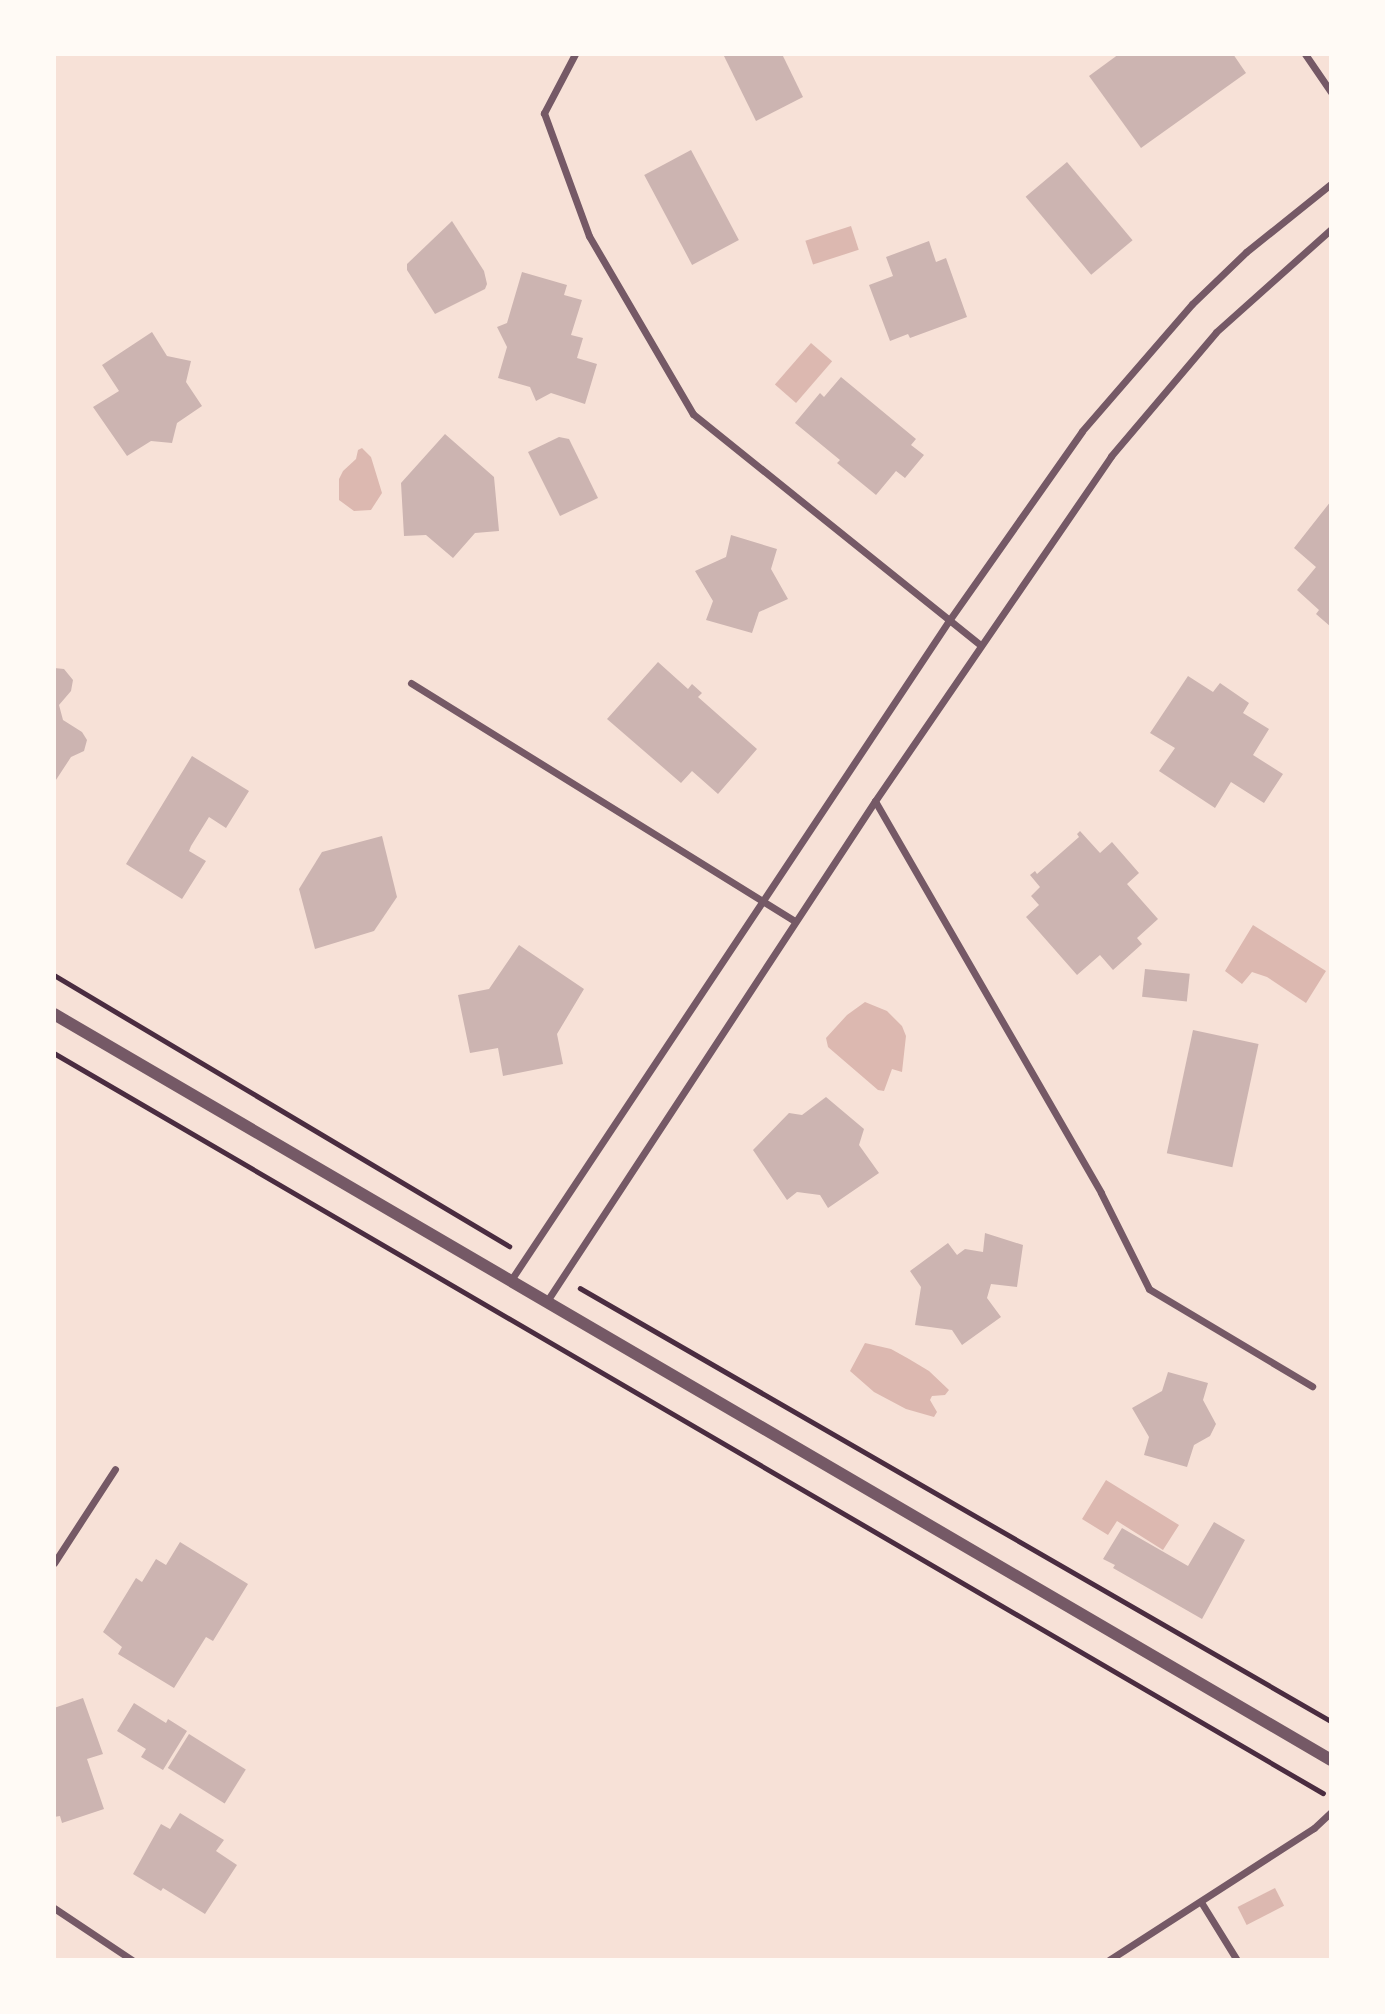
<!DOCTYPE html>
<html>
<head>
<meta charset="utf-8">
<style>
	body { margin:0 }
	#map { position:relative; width:1385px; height:2014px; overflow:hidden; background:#f7e1d7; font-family:Barlow,sans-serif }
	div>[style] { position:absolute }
	.water>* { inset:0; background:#dcb8b0; transform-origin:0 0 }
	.building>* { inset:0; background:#ccb4b1; transform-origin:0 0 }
	.path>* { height:4.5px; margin:-2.25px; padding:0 2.25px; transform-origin:2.25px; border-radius:2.25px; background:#4a2c40 }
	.minor>* { height:7px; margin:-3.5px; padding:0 3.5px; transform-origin:3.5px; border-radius:3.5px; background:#755966 }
	.tertiary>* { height:12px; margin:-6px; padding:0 6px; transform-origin:6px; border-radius:6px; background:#755966 }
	span { translate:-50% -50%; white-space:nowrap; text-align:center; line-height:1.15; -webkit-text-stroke:6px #fffaf5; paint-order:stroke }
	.frame { position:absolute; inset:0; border:56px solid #fffaf5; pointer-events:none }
</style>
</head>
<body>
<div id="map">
	<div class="water">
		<i style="left:851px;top:226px;width:25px;height:48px;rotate:72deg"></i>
		<i style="left:811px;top:343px;width:28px;height:55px;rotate:41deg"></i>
		<i style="clip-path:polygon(362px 448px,371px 457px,382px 493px,371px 510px,354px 511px,339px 500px,339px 479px,343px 471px,356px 459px,358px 450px)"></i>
		<i style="clip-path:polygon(1253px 925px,1326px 971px,1306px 1003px,1267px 977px,1252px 972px,1242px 984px,1225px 971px)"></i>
		<i style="clip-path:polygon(865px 1002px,887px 1011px,902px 1026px,906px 1036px,902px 1072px,892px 1069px,884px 1091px,878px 1090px,828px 1047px,826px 1038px,847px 1015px)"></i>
		<i style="clip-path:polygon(865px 1343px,891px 1349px,909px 1359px,929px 1371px,949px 1390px,945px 1395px,932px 1396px,930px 1400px,937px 1412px,934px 1417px,906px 1409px,874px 1392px,850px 1371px)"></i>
		<i style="clip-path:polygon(1106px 1480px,1179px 1525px,1163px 1550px,1117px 1521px,1108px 1535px,1082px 1519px)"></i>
		<i style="left:1275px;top:1888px;width:20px;height:42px;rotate:63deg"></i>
	</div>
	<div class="building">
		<i style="clip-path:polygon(723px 54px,782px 54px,803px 97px,756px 121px)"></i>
		<i style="clip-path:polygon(1119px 54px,1233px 54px,1246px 73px,1141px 148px,1089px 76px)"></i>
		<i style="left:691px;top:150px;width:102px;height:53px;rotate:62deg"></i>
		<i style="left:1067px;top:162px;width:102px;height:54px;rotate:50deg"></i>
		<i style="clip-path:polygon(452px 221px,484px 271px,487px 284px,485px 289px,435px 314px,407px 270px,407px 264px)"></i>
		<i style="clip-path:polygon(929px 241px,936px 262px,946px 258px,967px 317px,910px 338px,908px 334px,890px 341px,869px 285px,893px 276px,886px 257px)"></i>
		<i style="clip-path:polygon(522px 272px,567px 285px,564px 295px,582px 300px,571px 335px,583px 338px,577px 358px,597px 364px,585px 404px,551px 393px,536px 401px,530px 387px,498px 378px,507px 347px,497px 327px,507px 323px)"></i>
		<i style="clip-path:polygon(152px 332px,167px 356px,191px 361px,186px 382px,202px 406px,177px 423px,172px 443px,151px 441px,127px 456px,93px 407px,119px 391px,102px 365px)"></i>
		<i style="clip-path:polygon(841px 377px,916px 439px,911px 445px,924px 455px,905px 478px,896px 471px,876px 495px,837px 463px,840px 460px,795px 423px,820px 393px,824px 397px)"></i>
		<i style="clip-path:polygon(445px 434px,494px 477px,499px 531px,475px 533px,453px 558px,426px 535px,404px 536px,401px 483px)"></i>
		<i style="clip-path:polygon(559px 437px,569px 439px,598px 498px,560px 516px,528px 452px)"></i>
		<i style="clip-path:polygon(1331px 501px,1331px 627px,1316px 614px,1319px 610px,1297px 590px,1316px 567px,1294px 548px)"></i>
		<i style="clip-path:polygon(731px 535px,777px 549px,771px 569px,788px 599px,759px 612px,752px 633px,706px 620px,713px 601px,695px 571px,726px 557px)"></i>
		<i style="clip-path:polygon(658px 662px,688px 689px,692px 684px,702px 693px,698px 697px,757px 749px,718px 794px,692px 771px,681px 783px,607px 719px)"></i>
		<i style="clip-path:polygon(54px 668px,64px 669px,73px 680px,71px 691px,59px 705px,63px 720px,82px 732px,87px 740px,84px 751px,71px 757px,54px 783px)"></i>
		<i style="clip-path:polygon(1188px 676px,1213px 692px,1220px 683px,1249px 703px,1243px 713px,1269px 729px,1253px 755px,1283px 774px,1264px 803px,1231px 782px,1215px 808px,1159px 771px,1175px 748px,1150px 733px)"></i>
		<i style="clip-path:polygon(192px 756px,249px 791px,226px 828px,209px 817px,191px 846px,189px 851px,206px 861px,182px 899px,126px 864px)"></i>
		<i style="clip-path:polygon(1080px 831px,1100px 853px,1112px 842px,1139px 873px,1127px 884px,1158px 919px,1137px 938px,1142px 944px,1113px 970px,1100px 955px,1077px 975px,1026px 917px,1039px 905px,1031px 896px,1040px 887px,1030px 875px,1035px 871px,1037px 874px,1079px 837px,1077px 834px)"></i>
		<i style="clip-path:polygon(382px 836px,397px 897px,374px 931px,315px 949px,299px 889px,322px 852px)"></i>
		<i style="clip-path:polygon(519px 945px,584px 989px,557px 1034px,563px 1064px,503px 1076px,498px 1048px,470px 1053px,458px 995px,489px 989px)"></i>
		<i style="left:1145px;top:969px;width:45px;height:28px;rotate:6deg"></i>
		<i style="left:1193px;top:1030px;width:67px;height:126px;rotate:12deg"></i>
		<i style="clip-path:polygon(826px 1097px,864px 1129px,859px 1145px,879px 1173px,828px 1208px,820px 1195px,797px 1192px,787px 1200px,753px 1150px,789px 1113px,802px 1115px)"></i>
		<i style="clip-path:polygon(985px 1233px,1023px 1245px,1017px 1287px,991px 1284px,987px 1298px,1001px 1317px,962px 1345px,952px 1330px,915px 1325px,921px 1287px,910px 1271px,948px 1243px,957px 1255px,965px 1249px,983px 1252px)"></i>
		<i style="clip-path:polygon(1168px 1372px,1208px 1383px,1203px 1400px,1216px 1424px,1210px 1436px,1194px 1445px,1187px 1467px,1144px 1455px,1149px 1437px,1132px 1408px,1162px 1391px)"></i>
		<i style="clip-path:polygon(1214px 1522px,1245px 1540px,1202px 1619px,1113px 1568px,1115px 1565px,1103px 1559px,1122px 1528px,1188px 1566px)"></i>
		<i style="clip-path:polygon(180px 1542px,248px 1584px,213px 1641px,206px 1637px,174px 1688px,118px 1654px,122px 1647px,103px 1632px,136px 1578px,142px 1582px,156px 1559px,166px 1565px)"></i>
		<i style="clip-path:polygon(83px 1698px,103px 1754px,87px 1759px,104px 1809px,62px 1823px,60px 1816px,54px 1817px,54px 1708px)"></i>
		<i style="clip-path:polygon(134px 1703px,166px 1723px,168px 1719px,187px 1731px,163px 1770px,141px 1757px,146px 1749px,117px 1731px)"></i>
		<i style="left:189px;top:1734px;width:67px;height:40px;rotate:32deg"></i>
		<i style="clip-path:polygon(180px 1813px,224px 1840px,216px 1851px,237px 1865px,205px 1914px,163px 1888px,161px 1891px,133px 1874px,161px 1824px,170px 1829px)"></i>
	</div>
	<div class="path">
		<i style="left:54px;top:975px;width:530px;rotate:30.78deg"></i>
		<i style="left:54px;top:1053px;width:1469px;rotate:30.25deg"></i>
		<i style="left:580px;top:1288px;width:867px;rotate:29.97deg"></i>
	</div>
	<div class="minor">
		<i style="left:575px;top:54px;width:67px;rotate:117.7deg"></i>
		<i style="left:544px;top:113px;width:131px;rotate:69.9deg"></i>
		<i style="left:589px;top:236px;width:206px;rotate:59.7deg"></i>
		<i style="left:693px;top:414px;width:368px;rotate:38.8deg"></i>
		<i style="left:1305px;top:54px;width:46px;rotate:55.6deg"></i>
		<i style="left:411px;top:683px;width:452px;rotate:31.8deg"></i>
		<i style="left:875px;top:801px;width:452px;rotate:60deg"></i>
		<i style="left:1101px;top:1193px;width:107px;rotate:63.4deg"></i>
		<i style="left:1149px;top:1289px;width:190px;rotate:30.8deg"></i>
		<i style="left:511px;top:1280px;width:790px;rotate:-56.41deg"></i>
		<i style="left:948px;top:622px;width:233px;rotate:-54.9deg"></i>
		<i style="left:1082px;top:431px;width:168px;rotate:-49.1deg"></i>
		<i style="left:1192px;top:304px;width:75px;rotate:-43.9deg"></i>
		<i style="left:1246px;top:252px;width:109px;rotate:-38.7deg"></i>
		<i style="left:547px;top:1301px;width:598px;rotate:-56.74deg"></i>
		<i style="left:875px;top:801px;width:418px;rotate:-55.6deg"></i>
		<i style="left:1111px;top:456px;width:162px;rotate:-49.7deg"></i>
		<i style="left:1216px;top:332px;width:154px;rotate:-41.8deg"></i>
		<i style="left:54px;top:1563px;width:112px;rotate:-57deg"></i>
		<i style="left:1201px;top:1902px;width:68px;rotate:58.2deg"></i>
		<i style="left:54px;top:1908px;width:94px;rotate:33.7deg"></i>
		<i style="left:1109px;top:1960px;width:244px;rotate:-32.8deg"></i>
		<i style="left:1314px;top:1828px;width:23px;rotate:-43deg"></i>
	</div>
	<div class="tertiary">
		<i style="left:54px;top:1014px;width:1479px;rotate:30.29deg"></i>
	</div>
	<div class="frame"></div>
</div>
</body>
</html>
